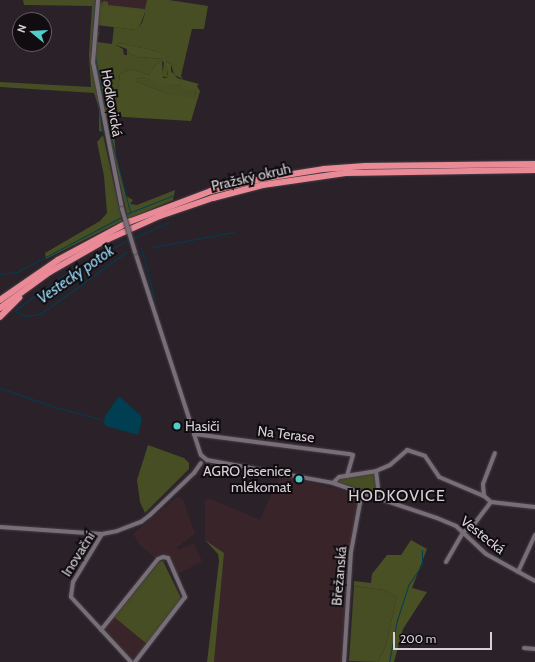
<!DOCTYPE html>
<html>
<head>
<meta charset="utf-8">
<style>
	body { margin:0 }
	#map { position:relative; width:535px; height:662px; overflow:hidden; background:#2a2129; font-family:Cabin,sans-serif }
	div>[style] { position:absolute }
	.industrial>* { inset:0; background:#392529 }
	.green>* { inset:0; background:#474e23 }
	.forest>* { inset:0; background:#495024 }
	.water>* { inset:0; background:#003e52 }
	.stream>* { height:1px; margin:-0.5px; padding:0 0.5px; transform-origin:0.5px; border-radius:0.5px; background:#003e52 }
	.roads { filter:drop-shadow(0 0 1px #453e45) drop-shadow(0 0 1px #453e45) }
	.minor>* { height:4px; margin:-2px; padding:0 2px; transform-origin:2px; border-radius:2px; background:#786e77 }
	.highway>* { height:5.5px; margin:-2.75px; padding:0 2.75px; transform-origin:2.75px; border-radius:2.75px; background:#ea8a96 }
	.bridges { filter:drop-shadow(0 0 1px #453e45) drop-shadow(0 0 1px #453e45) }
	.minor-bridge>* { height:4px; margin:-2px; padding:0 2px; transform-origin:2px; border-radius:2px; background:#786e77 }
	.dots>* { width:11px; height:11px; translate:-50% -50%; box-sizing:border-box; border:2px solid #100c10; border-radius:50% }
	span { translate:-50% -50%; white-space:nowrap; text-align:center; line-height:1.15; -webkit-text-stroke:4px #100c10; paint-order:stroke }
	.street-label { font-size:14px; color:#d7d1d6 }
	.poi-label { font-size:14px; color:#d7d1d6 }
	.left { translate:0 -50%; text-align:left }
	.right { translate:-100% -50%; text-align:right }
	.water-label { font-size:15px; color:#9bdcf9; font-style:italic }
	.quarter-label { font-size:16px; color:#d7d1d6; letter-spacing:1px }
	.north { position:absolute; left:12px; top:12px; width:40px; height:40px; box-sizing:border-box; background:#100c10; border:1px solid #605b5f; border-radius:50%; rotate:288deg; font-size:11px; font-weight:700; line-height:16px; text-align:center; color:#d7d1d6 }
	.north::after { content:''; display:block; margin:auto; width:14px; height:18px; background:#53cdca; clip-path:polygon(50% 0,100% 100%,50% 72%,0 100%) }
	.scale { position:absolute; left:393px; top:632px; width:99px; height:18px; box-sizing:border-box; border:2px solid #d7d1d6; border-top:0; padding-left:5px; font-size:12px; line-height:14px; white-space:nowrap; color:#d7d1d6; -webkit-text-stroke:3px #100c10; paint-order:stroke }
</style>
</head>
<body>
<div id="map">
	<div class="industrial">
		<i style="clip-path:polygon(99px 0,147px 0,145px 11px,99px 5px)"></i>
		<i style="clip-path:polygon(280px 475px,357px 494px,359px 499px,349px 552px,341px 662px,214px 662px,224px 553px,205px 540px,205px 500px,208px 498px,260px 520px)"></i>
		<i style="clip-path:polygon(177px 497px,183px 499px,195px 534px,177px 547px,178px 550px,194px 543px,202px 561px,178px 574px,168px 555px,161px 554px,155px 558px,140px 545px,133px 534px)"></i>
		<i style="clip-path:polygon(114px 617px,147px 644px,133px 661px,105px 630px)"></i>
	</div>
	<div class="green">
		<i style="clip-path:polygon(23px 0,96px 0,91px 54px,103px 132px,99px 131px,99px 109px,94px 93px,0 87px,0 82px,91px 87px,89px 54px,92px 6px,24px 5px)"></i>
		<i style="clip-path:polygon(evenodd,147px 0,169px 0,208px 6px,204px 29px,192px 29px,181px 76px,183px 79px,174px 75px,171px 64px,166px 61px,168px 78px,162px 76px,164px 63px,162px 61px,155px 65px,149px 75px,131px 69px,120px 74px,116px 106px,106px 110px,108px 122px,113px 129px,108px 131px,100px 92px,104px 89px,100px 89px,95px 59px,96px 33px,99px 32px,97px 42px,112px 44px,114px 27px,135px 30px,142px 23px,145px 13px,99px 5px,104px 1px,108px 2px,108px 5px,145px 9px,147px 0,120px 43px,156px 51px,166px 57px,164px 59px,137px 57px,127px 52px,127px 55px,124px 55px,123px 49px,116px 45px,120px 43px)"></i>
		<i style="clip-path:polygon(143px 77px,195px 89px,196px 96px,193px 99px,165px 93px,136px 81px,136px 79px)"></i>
		<i style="clip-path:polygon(114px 133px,116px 155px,126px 196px,133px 200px,130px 204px,137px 205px,175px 190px,173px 200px,128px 219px,109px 134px)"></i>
		<i style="clip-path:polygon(103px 135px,122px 221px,46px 259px,45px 253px,100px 221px,107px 213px,104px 176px,97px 142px)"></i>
		<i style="clip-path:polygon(148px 445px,184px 458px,189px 463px,189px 469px,145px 513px,140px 502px,137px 480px)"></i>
		<i style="clip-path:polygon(374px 473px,377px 492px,375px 494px,338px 482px,341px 478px)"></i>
		<i style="clip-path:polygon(163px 561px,182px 600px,147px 644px,114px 617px,159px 562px)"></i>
		<i style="clip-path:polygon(354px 586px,384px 590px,397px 597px,385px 648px,378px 662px,349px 661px)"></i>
	</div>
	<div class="forest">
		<i style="clip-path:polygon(99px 5px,139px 10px,145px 12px,141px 23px,136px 30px,97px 25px)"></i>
		<i style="clip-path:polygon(120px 43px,156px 51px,166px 56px,165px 59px,137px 57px,127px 52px,127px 49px,116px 45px)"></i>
		<i style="clip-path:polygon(evenodd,162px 61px,163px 78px,168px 78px,168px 74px,165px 61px,171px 64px,171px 71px,177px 78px,199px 84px,197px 86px,200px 91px,191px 121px,107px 116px,106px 110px,116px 106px,120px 74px,131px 69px,149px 75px,155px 65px,162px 61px,143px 77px,164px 84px,179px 85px,187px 91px,195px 89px,196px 96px,193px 98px,165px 93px,136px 81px,136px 79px,143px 77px)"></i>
		<i style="clip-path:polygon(205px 540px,224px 553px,214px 662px,207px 662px,219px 561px,218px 554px)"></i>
		<i style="clip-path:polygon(411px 540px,427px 549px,412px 588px,427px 592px,403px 629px,394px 662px,378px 662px,385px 648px,397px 597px,384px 590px,354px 586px,354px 581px,371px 583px,372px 574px,387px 555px,401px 555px)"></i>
	</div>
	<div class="water">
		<i style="clip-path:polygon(119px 396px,141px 416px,142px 420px,138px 435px,106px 426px,104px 423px,105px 416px)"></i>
	</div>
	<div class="stream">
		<i style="left:95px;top:57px;width:33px;rotate:79deg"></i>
		<i style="left:91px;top:61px;width:61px;rotate:-86.2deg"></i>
		<i style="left:102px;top:92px;width:13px;rotate:81deg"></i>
		<i style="left:98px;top:100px;width:32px;rotate:83deg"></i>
		<i style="left:108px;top:126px;width:5px;rotate:79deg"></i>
		<i style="left:110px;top:134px;width:81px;rotate:75.6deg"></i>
		<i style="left:126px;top:214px;width:52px;rotate:-21.6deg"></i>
		<i style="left:133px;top:238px;width:39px;rotate:-24deg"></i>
		<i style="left:153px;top:247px;width:82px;rotate:-10.5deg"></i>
		<i style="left:141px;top:248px;width:54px;rotate:74.9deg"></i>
		<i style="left:0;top:274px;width:17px;rotate:-7deg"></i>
		<i style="left:17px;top:272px;width:120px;rotate:-27.8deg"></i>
		<i style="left:14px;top:311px;width:68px;rotate:-36deg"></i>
		<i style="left:69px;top:271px;width:69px;rotate:-27.7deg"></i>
		<i style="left:15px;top:311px;width:11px;rotate:27deg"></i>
		<i style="left:25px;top:316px;width:15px;rotate:-8deg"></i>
		<i style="left:40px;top:314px;width:106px;rotate:-35.8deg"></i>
		<i style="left:0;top:388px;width:58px;rotate:19.1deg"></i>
		<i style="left:55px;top:407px;width:51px;rotate:14.9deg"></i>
		<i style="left:389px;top:662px;width:43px;rotate:-79.2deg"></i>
		<i style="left:397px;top:620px;width:38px;rotate:-72deg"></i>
		<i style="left:409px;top:584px;width:23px;rotate:-56deg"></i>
		<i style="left:422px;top:565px;width:15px;rotate:-90deg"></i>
	</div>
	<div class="roads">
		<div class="minor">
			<i style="left:98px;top:0;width:62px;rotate:94.6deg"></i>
			<i style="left:93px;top:62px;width:150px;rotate:78.8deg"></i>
			<i style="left:135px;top:252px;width:191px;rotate:72deg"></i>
			<i style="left:194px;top:434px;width:22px;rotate:72deg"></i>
			<i style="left:201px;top:455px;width:8px;rotate:40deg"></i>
			<i style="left:207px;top:460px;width:128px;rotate:10.3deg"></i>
			<i style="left:333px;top:483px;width:110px;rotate:18.6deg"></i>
			<i style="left:437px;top:518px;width:21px;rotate:23deg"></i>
			<i style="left:456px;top:526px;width:41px;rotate:43deg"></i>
			<i style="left:486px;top:554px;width:56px;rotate:28.9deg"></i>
			<i style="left:194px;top:434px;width:156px;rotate:7.4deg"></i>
			<i style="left:349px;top:454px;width:4px;rotate:14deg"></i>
			<i style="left:353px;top:455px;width:22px;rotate:106deg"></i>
			<i style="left:376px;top:471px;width:16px;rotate:83deg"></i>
			<i style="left:333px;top:483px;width:8px;rotate:-45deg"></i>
			<i style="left:339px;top:477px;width:37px;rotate:-9deg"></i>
			<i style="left:376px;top:471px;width:15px;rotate:-23deg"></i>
			<i style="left:390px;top:465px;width:23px;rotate:-41deg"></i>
			<i style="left:407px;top:450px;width:19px;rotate:18deg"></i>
			<i style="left:425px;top:456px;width:25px;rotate:56deg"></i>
			<i style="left:439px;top:477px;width:49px;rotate:22.9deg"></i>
			<i style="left:491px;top:502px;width:9px;rotate:-139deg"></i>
			<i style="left:484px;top:496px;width:12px;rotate:-95deg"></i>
			<i style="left:483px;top:484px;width:33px;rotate:-69deg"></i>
			<i style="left:491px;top:502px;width:44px;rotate:6.5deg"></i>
			<i style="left:0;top:527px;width:102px;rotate:3.9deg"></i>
			<i style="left:102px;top:534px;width:15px;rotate:-11deg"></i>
			<i style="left:117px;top:531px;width:26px;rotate:-21deg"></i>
			<i style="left:141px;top:522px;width:11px;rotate:-38deg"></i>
			<i style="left:150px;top:515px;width:61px;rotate:-43.7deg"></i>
			<i style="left:194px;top:473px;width:12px;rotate:-55deg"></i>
			<i style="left:102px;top:534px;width:56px;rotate:121.1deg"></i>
			<i style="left:73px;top:582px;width:15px;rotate:98deg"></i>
			<i style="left:71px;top:597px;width:88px;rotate:47.3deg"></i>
			<i style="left:446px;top:562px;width:34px;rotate:-60deg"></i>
			<i style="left:463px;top:532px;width:10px;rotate:-29deg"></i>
			<i style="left:472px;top:527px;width:31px;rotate:-53deg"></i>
			<i style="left:518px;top:572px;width:41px;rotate:-65.3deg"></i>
			<i style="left:101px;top:630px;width:91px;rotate:-51.2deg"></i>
			<i style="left:158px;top:559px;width:5px;rotate:-22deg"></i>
			<i style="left:163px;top:557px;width:5px;rotate:11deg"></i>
			<i style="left:168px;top:558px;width:43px;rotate:66.4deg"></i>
			<i style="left:185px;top:597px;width:82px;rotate:127.6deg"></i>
			<i style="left:524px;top:648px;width:11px;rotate:5deg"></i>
			<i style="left:344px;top:662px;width:110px;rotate:-86.4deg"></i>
			<i style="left:351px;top:552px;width:61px;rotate:-79.6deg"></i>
		</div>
		<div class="highway">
			<i style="left:0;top:300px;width:70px;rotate:-34.6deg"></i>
			<i style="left:58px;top:260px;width:81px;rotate:-28.2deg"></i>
			<i style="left:129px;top:222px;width:88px;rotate:-20.7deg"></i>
			<i style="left:211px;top:191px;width:51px;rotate:-13.5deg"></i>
			<i style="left:261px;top:179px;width:64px;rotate:-9deg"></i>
			<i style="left:324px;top:169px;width:41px;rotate:-4.2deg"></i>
			<i style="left:365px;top:166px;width:170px;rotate:-0.7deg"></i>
			<i style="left:0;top:308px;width:62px;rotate:-35.8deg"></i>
			<i style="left:50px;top:272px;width:62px;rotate:-29.9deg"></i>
			<i style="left:104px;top:241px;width:61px;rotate:-24.1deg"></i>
			<i style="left:160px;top:216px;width:56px;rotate:-18.8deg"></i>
			<i style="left:213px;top:198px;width:52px;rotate:-14.6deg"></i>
			<i style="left:263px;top:185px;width:83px;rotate:-8.3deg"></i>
			<i style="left:345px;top:173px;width:190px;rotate:-0.9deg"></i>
			<i style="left:0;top:317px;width:27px;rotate:-45deg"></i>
		</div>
	</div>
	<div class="bridges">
		<div class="minor-bridge">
			<i style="left:122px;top:209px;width:45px;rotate:73.2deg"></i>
		</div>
	</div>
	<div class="dots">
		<i style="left:177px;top:426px;background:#53cdca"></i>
		<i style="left:299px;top:479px;background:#53cdca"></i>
	</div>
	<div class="street-label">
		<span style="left:112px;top:103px;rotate:80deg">Hodkovická</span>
		<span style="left:251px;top:177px;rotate:-13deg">Pražský okruh</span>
		<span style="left:286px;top:434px;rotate:7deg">Na Terase</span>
		<span style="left:483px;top:535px;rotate:38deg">Vestecká</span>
		<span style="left:78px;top:554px;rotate:-58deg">Inovační</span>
		<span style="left:339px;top:576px;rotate:-85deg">Břežanská</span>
	</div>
	<div class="poi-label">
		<span class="left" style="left:185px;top:426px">Hasiči</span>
		<span class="right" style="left:291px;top:479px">AGRO Jesenice<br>mlékomat</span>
	</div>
	<div class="water-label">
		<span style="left:76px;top:275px;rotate:-35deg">Vestecký potok</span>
	</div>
	<div class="quarter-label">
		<span style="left:397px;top:496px">HODKOVICE</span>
	</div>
	<div class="north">N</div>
	<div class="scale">200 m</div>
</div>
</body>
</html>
